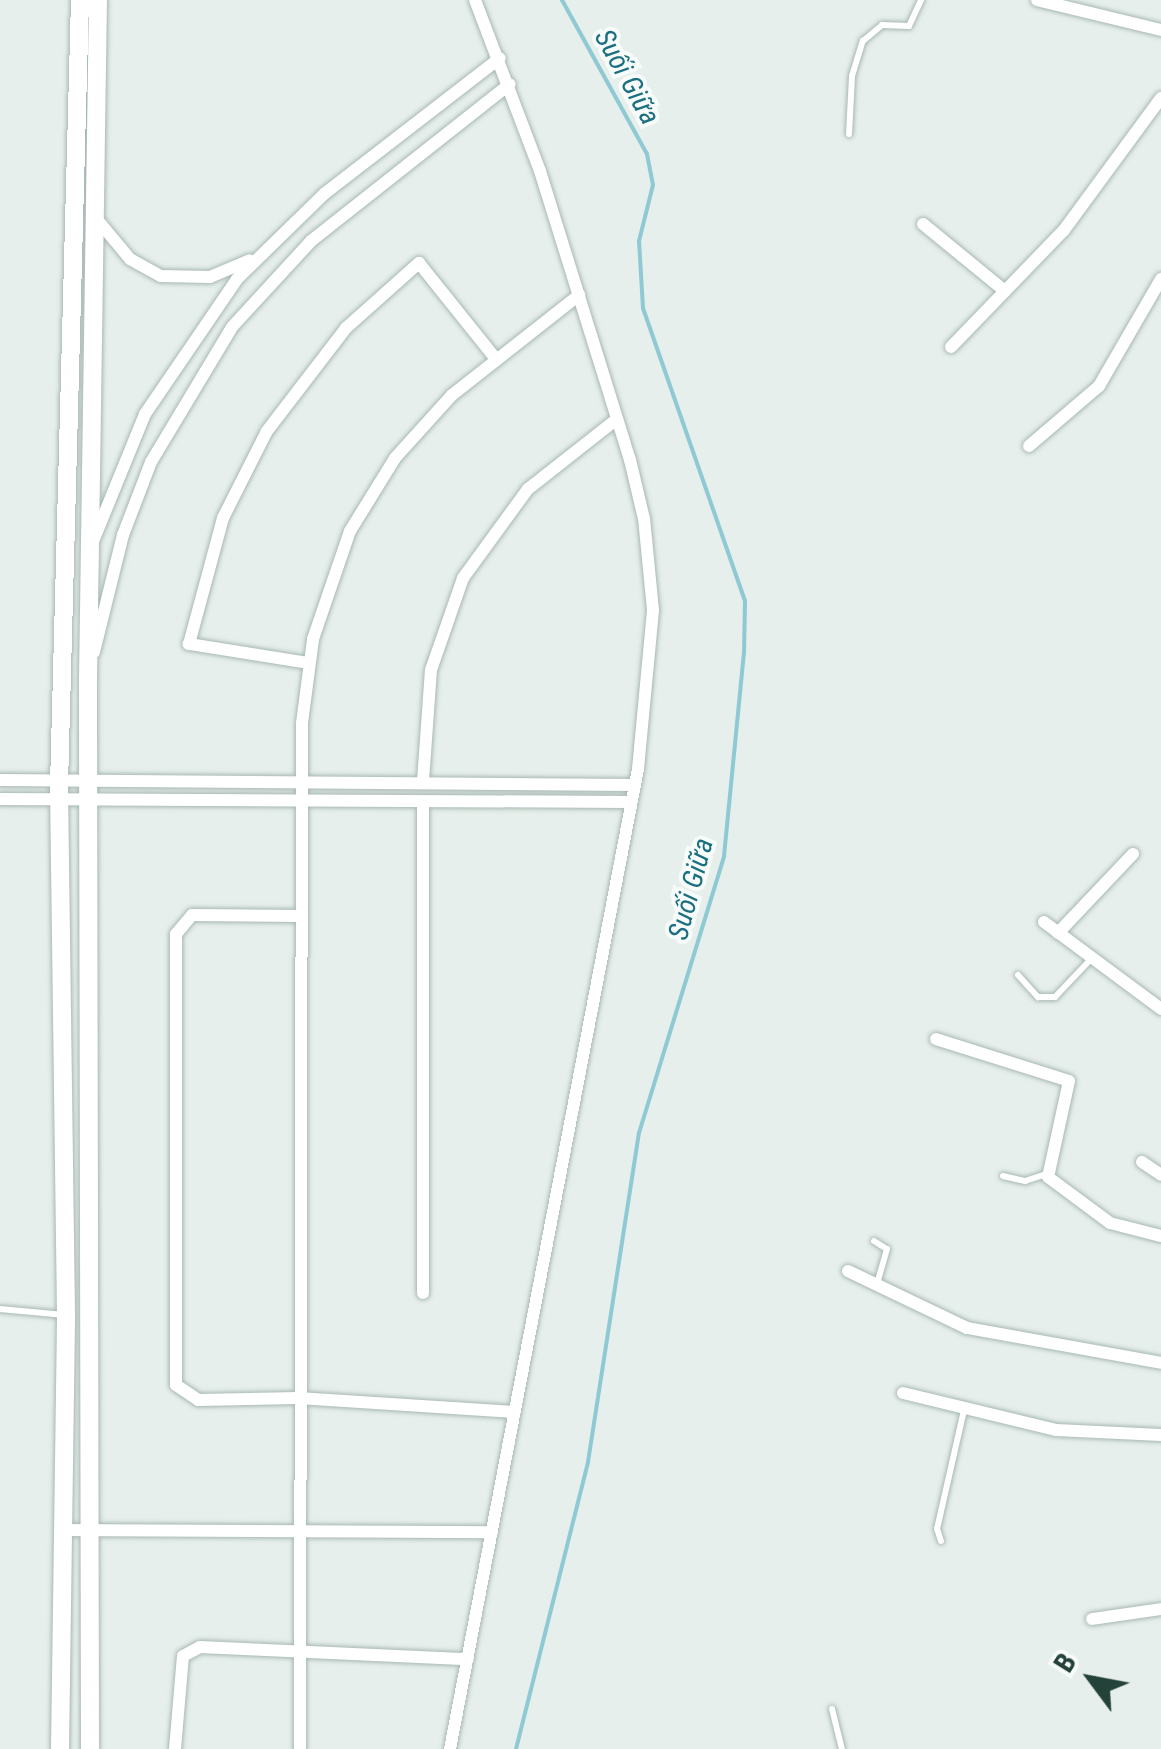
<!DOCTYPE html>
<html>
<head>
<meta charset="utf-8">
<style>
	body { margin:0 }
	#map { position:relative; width:1161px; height:1749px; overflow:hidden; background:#e6efeb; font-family:"Roboto Condensed",sans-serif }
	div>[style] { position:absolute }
	.stream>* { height:4px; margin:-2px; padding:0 2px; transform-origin:2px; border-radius:2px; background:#8ec9d4 }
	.roads { filter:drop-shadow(0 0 2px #a8b8b2) drop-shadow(0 0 2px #a8b8b2) }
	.lane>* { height:6px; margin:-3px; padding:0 3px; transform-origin:3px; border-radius:3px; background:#fff }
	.street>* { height:12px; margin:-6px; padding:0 6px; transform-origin:6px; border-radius:6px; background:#fff }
	.secondary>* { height:18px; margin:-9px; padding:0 9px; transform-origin:9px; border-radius:9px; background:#fff }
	span { translate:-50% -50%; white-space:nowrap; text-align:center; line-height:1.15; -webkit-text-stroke:8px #f7fbf9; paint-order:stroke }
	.water-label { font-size:28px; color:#1c6f80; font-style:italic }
	.north { position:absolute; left:1041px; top:1629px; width:100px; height:100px; -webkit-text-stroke:8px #f7fbf9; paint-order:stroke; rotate:302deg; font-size:28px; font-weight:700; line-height:40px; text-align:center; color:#24423a }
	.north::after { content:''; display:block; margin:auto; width:35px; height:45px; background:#24423a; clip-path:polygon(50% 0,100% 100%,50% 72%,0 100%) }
</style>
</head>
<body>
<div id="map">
	<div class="stream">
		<i style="left:516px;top:1749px;width:296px;rotate:-75.9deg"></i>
		<i style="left:588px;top:1462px;width:333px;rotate:-81.2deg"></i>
		<i style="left:639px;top:1133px;width:290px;rotate:-72.9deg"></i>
		<i style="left:724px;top:856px;width:204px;rotate:-84.4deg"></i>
		<i style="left:744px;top:653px;width:52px;rotate:-88.9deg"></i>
		<i style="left:745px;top:601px;width:310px;rotate:-109.2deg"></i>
		<i style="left:643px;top:308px;width:67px;rotate:-93.4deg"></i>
		<i style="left:639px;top:241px;width:58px;rotate:-76deg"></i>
		<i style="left:653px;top:185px;width:32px;rotate:-101deg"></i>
		<i style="left:647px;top:154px;width:176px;rotate:-118.9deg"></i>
	</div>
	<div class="roads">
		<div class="lane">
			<i style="left:849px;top:134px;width:58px;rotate:-87deg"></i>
			<i style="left:852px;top:76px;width:37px;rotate:-73deg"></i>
			<i style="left:863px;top:41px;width:25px;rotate:-40deg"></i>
			<i style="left:882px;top:25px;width:27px;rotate:2deg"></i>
			<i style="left:909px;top:26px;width:29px;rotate:-65deg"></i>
			<i style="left:1018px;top:975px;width:30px;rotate:48deg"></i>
			<i style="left:1038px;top:997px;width:17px"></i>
			<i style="left:1055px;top:997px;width:52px;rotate:-46.5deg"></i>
			<i style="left:1003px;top:1176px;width:23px;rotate:13deg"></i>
			<i style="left:1025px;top:1181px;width:22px;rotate:-18deg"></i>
			<i style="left:874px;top:1241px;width:15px;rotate:32deg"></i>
			<i style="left:887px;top:1249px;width:33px;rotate:106deg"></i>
			<i style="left:0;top:1309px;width:65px;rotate:5.3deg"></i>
			<i style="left:941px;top:1541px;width:13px;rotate:-108deg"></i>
			<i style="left:937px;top:1529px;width:122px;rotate:-77.2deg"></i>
			<i style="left:832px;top:1709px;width:41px;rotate:76deg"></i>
		</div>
		<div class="street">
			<i style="left:1037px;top:0;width:128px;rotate:13.6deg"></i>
			<i style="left:95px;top:217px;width:55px;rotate:50.2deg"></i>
			<i style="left:130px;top:259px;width:35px;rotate:29deg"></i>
			<i style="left:161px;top:276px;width:49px;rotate:1.2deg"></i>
			<i style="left:210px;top:277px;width:43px;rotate:-23deg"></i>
			<i style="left:923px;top:224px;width:106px;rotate:39.3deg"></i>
			<i style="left:951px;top:347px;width:163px;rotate:-46deg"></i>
			<i style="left:1064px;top:230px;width:164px;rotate:-53.7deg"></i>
			<i style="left:1029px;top:446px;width:92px;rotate:-40.6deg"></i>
			<i style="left:1099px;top:386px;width:124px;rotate:-59.9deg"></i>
			<i style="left:94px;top:539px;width:135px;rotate:-67.8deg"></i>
			<i style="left:145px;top:414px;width:163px;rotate:-55.7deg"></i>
			<i style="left:237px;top:279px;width:122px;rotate:-44.3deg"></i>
			<i style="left:324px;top:194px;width:222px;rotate:-37.7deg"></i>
			<i style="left:94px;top:652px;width:121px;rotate:-76.1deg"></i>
			<i style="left:123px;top:535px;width:78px;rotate:-69deg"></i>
			<i style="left:151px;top:462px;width:157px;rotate:-59deg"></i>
			<i style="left:232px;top:327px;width:117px;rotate:-47.4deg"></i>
			<i style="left:311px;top:241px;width:253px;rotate:-38.3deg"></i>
			<i style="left:308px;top:663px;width:121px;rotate:-170.9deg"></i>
			<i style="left:189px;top:644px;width:131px;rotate:-74.9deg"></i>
			<i style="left:223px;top:518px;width:97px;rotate:-63.2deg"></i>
			<i style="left:267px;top:431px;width:130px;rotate:-52.5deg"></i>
			<i style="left:346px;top:328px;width:98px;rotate:-41.7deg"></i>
			<i style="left:419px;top:263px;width:123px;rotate:51.3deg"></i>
			<i style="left:0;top:780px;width:635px;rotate:0.45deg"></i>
			<i style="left:423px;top:781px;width:111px;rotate:-85.9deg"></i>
			<i style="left:431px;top:670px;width:97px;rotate:-70.8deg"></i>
			<i style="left:463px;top:578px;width:110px;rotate:-53.9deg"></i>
			<i style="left:528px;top:489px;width:113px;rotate:-38.2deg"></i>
			<i style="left:0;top:799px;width:631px;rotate:0.27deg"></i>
			<i style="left:301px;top:916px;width:109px;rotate:-179.5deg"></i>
			<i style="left:192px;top:915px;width:25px;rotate:130deg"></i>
			<i style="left:176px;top:934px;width:451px;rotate:90deg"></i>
			<i style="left:176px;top:1385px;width:27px;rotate:34deg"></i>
			<i style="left:198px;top:1400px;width:100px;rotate:-1.1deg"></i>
			<i style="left:298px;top:1398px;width:217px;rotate:3.7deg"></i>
			<i style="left:1044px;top:922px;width:146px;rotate:36.6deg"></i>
			<i style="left:1058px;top:933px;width:109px;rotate:-46.5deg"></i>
			<i style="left:936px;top:1039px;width:139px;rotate:17.5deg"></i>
			<i style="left:1069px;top:1081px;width:98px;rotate:102.3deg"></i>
			<i style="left:1048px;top:1177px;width:77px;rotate:36.6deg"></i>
			<i style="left:1110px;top:1223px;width:53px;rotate:14.3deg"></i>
			<i style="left:1142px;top:1162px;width:23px;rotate:34deg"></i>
			<i style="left:848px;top:1271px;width:132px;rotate:25.6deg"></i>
			<i style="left:967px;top:1328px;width:197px;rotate:10.2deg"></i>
			<i style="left:423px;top:1293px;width:491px;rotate:-90deg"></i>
			<i style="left:903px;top:1393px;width:157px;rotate:13.6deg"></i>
			<i style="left:1056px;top:1430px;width:105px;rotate:2.7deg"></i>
			<i style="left:64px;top:1530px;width:428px;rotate:0.3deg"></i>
			<i style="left:1092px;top:1619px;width:70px;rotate:-8.2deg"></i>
			<i style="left:175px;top:1749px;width:93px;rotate:-85.1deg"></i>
			<i style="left:183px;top:1656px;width:19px;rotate:-28deg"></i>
			<i style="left:200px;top:1647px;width:268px;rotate:2.6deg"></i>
			<i style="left:300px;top:1749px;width:1026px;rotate:-89.89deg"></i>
			<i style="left:302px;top:723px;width:85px;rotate:-82.5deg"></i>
			<i style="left:313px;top:639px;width:114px;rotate:-71.1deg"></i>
			<i style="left:350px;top:531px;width:86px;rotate:-58.3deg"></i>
			<i style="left:395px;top:458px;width:85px;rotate:-47.9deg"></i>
			<i style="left:452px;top:395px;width:162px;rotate:-38.2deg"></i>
			<i style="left:450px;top:1749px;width:998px;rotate:-79.14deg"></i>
			<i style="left:638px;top:769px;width:160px;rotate:-84.6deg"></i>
			<i style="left:653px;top:610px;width:91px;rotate:-95.6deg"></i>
			<i style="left:644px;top:519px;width:61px;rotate:-103.3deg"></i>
			<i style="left:630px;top:460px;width:303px;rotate:-107.3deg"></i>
			<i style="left:540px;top:171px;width:183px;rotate:-110.8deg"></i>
		</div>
		<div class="secondary">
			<i style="left:60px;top:1749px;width:434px;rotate:-89.2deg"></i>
			<i style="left:66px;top:1315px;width:530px;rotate:-90.76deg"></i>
			<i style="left:59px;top:785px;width:785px;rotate:-88.47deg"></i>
			<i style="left:90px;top:1749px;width:1070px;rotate:-90.11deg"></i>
			<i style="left:88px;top:679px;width:679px;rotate:-89.16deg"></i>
		</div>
	</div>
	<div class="water-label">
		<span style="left:627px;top:77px;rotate:61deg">Suối Giữa</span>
		<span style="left:691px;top:889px;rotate:-75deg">Suối Giữa</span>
	</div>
	<div class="north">B</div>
</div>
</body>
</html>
